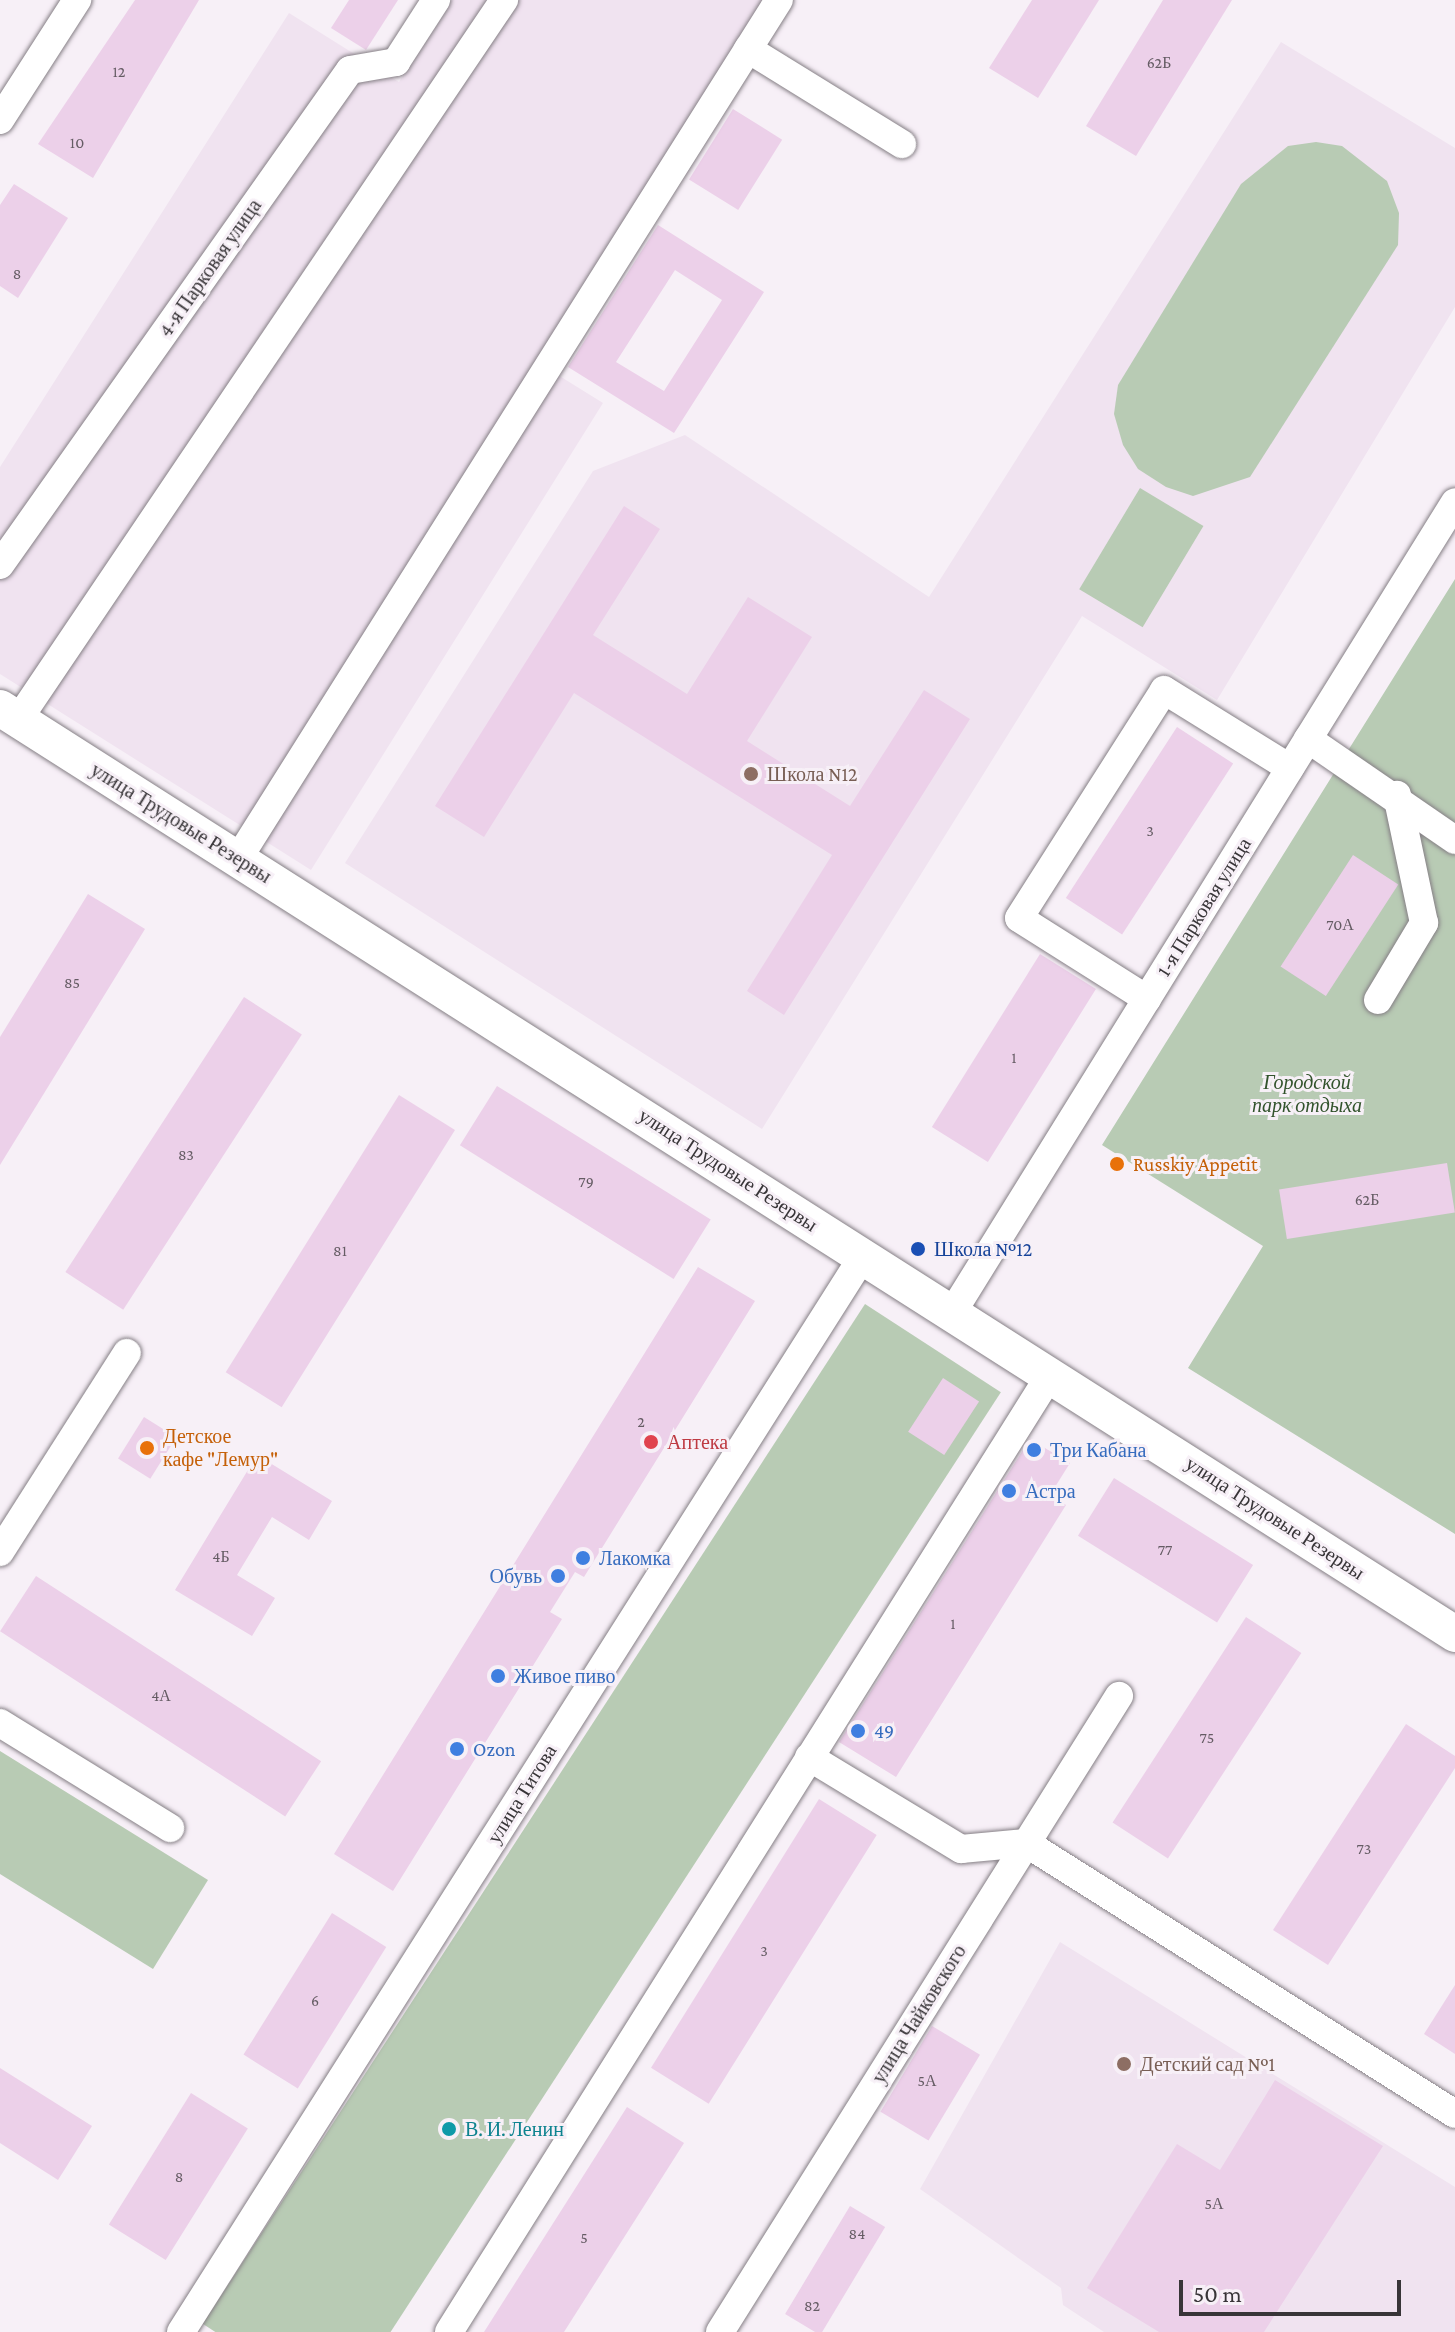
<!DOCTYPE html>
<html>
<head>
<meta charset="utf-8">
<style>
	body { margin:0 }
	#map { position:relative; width:1455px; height:2332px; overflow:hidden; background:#f7f0f7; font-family:"Crimson Pro",serif }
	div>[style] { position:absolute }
	.built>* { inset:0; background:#f0e3f0 }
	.green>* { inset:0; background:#b8cbb4; transform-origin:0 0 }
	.building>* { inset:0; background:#ecd0e9; transform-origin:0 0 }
	.roads { filter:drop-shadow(0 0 2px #857f85) drop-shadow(0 0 2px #857f85) }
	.minor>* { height:28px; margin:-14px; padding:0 14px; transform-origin:14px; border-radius:14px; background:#fff }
	.major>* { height:36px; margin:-18px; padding:0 18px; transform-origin:18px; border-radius:18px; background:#fff }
	.dots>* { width:22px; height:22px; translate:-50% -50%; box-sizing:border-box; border:4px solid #f7f0f7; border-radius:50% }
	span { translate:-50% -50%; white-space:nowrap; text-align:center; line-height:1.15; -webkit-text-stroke:6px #f7f0f7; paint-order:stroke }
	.number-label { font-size:16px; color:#655c64 }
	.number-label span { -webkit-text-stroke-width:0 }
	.street-label { font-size:20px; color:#383538 }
	.education-label { font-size:20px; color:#785e54 }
	.left { translate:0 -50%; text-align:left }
	.park-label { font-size:20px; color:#32532c; font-style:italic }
	.food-label { font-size:20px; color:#c56008 }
	.transit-label { font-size:20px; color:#164399 }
	.health-label { font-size:20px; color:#be3a42 }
	.shop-label { font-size:20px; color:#366cbe }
	.right { translate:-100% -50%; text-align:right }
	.culture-label { font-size:20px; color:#0d838f }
	.scale { position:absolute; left:1179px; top:2280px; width:222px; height:36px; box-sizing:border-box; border:4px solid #383538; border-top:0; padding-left:10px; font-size:24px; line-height:28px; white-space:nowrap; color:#383538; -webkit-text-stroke:6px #f7f0f7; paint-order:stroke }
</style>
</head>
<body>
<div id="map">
	<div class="built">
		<i style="clip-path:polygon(452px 0,766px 0,537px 362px,603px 403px,311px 870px,0 674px,0 467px,289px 13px,399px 82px)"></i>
		<i style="clip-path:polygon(1281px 42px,1455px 148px,1455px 307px,1217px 700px,1082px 616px,762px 1129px,345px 863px,593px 471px,685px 435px,929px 597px)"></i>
		<i style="clip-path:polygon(1060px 1942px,1455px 2187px,1455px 2332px,1104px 2332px,1063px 2305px,1061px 2288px,920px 2189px)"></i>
	</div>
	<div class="green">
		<i style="clip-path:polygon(1316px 142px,1342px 146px,1387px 181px,1399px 213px,1398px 245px,1250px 477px,1193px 496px,1166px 487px,1138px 469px,1123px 445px,1114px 414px,1118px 385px,1241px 184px,1288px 146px)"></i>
		<i style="left:1140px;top:488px;width:74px;height:118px;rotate:31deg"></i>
		<i style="clip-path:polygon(1455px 579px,1455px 1534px,1188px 1368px,1263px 1246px,1102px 1145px)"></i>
		<i style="left:865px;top:1304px;width:162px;height:1216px;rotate:33deg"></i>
		<i style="clip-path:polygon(0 1751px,208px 1880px,153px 1969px,0 1874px)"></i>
	</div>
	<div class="building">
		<i style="clip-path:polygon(135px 0,199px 0,93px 178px,38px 144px)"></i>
		<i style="clip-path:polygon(349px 0,398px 0,366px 50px,331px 28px)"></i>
		<i style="clip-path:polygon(1032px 0,1099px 0,1038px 98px,989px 68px)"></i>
		<i style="clip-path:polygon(1163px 0,1232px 0,1136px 156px,1086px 126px)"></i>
		<i style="left:733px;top:109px;width:58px;height:83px;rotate:32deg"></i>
		<i style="clip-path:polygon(14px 184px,68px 218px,18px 298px,0 286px,0 205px)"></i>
		<i style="clip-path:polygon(evenodd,658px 225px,764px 292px,674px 433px,568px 367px,658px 225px,675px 270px,722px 300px,664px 391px,616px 362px,675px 270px)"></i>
		<i style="clip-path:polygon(624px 506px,660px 529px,593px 635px,687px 694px,748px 597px,812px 637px,747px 741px,850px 806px,924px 690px,970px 719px,784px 1015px,747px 991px,832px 855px,574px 693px,484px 837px,435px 806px)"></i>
		<i style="left:1177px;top:727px;width:67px;height:204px;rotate:33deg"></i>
		<i style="left:1353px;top:855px;width:54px;height:133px;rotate:33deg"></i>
		<i style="clip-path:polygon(88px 894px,145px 929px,0 1165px,0 1037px)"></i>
		<i style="left:1040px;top:954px;width:66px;height:204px;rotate:32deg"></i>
		<i style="left:244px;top:997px;width:69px;height:328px;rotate:33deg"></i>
		<i style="left:497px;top:1086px;width:252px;height:70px;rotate:32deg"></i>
		<i style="left:399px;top:1095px;width:66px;height:327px;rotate:32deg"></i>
		<i style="left:1447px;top:1163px;width:50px;height:170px;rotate:81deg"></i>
		<i style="clip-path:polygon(698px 1267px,755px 1301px,584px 1577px,575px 1572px,550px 1612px,562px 1619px,393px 1891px,334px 1854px)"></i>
		<i style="left:943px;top:1378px;width:43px;height:64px;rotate:33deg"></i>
		<i style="left:144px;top:1417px;width:38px;height:49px;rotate:32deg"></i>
		<i style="clip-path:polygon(1030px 1439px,1070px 1463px,1050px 1495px,1066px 1505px,896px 1777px,839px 1742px)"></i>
		<i style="clip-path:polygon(257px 1455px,332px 1501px,309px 1540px,272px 1517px,237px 1575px,275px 1598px,252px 1636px,175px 1590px)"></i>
		<i style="left:1114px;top:1478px;width:164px;height:68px;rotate:32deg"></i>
		<i style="left:36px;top:1576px;width:340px;height:66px;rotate:33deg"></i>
		<i style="left:1246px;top:1617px;width:66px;height:245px;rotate:33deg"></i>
		<i style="clip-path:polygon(1406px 1724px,1455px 1756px,1455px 1768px,1328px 1965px,1273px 1930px)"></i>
		<i style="left:819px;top:1799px;width:68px;height:317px;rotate:32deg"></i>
		<i style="left:332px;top:1913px;width:64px;height:167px;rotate:32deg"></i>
		<i style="clip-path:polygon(1455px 1985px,1455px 2054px,1424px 2034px)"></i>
		<i style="left:932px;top:2026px;width:56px;height:100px;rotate:31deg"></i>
		<i style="clip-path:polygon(0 2068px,92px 2126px,58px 2180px,0 2143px)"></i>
		<i style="clip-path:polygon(1275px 2080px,1383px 2146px,1264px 2332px,1159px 2332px,1087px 2288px,1177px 2144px,1220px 2170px)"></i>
		<i style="left:191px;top:2093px;width:67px;height:155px;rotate:32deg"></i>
		<i style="clip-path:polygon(627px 2107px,684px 2143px,564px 2332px,484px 2332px)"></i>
		<i style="left:850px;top:2206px;width:41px;height:126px;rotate:31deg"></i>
	</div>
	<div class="roads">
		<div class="minor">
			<i style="left:748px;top:49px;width:181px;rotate:31.7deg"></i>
			<i style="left:0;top:120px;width:143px;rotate:-57.3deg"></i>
			<i style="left:0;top:565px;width:606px;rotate:-54.74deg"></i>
			<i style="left:350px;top:70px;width:47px;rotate:-9.9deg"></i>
			<i style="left:396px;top:62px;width:74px;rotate:-57.2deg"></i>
			<i style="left:18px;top:720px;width:869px;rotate:-55.98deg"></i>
			<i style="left:1308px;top:739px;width:178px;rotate:34.5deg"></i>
			<i style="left:238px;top:859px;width:1015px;rotate:-57.8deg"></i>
			<i style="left:1147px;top:999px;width:151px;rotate:-147.7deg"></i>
			<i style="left:1019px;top:918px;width:270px;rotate:-57.5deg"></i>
			<i style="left:1164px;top:690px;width:148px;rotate:31.8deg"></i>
			<i style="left:1378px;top:1000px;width:90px;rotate:-59.1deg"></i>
			<i style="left:1424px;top:923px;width:131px;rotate:-101.9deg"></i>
			<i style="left:952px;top:1313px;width:954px;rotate:-58.19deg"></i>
			<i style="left:0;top:1552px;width:236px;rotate:-57.5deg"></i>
			<i style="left:0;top:1723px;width:200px;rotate:31.7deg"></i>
			<i style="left:809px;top:1757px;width:178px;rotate:31.2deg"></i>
			<i style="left:961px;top:1849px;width:65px;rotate:-5.3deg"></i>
			<i style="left:1026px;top:1843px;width:507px;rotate:32.28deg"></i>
			<i style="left:181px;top:2332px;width:1274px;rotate:-57.63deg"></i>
			<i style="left:449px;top:2332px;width:1130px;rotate:-57.87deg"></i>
			<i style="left:720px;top:2332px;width:751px;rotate:-57.9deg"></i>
		</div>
		<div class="major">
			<i style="left:0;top:708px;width:1725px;rotate:32.47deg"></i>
		</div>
	</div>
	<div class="dots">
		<i style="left:751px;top:774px;background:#8d6e63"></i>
		<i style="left:1117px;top:1164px;background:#e8710a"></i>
		<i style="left:918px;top:1249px;background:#1a4fb4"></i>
		<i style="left:651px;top:1442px;background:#e0444e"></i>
		<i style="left:147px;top:1448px;background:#e8710a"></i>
		<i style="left:1034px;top:1450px;background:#3f7fe0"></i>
		<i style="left:1009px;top:1491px;background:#3f7fe0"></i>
		<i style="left:583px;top:1558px;background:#3f7fe0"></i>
		<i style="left:558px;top:1576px;background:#3f7fe0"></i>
		<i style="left:498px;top:1676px;background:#3f7fe0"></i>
		<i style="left:858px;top:1731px;background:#3f7fe0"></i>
		<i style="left:457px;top:1749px;background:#3f7fe0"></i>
		<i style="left:1124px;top:2064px;background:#8d6e63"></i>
		<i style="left:449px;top:2129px;background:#0f9aa8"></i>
	</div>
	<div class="number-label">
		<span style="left:1159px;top:63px">62Б</span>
		<span style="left:119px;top:72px">12</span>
		<span style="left:77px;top:143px">10</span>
		<span style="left:17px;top:274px">8</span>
		<span style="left:1150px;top:831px">3</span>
		<span style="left:1340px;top:925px">70А</span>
		<span style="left:72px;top:983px">85</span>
		<span style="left:1014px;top:1058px">1</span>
		<span style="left:186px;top:1155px">83</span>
		<span style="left:586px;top:1182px">79</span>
		<span style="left:1367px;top:1200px">62Б</span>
		<span style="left:340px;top:1251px">81</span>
		<span style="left:641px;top:1422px">2</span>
		<span style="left:1165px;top:1550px">77</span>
		<span style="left:221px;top:1557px">4Б</span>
		<span style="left:953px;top:1624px">1</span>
		<span style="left:161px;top:1696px">4А</span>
		<span style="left:1207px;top:1738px">75</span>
		<span style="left:1364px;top:1849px">73</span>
		<span style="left:764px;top:1951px">3</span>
		<span style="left:315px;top:2001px">6</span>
		<span style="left:927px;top:2081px">5А</span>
		<span style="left:179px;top:2177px">8</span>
		<span style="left:1214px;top:2204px">5А</span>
		<span style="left:857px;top:2234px">84</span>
		<span style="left:584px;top:2238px">5</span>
		<span style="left:812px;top:2306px">82</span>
	</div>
	<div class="street-label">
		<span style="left:210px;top:268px;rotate:-55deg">4-я Парковая улица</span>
		<span style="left:181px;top:823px;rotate:32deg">улица Трудовые Резервы</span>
		<span style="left:1204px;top:907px;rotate:-58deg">1-я Парковая улица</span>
		<span style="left:728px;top:1170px;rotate:33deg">улица Трудовые Резервы</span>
		<span style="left:1275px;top:1518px;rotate:33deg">улица Трудовые Резервы</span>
		<span style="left:522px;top:1794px;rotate:-58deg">улица Титова</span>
		<span style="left:919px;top:2014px;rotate:-58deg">улица Чайковского</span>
	</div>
	<div class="education-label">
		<span class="left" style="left:767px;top:774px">Школа N12</span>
		<span class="left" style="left:1140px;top:2064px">Детский сад №1</span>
	</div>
	<div class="park-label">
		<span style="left:1307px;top:1094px">Городской<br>парк отдыха</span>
	</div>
	<div class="food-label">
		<span class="left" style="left:1133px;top:1164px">Russkiy Appetit</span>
		<span class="left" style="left:163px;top:1448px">Детское<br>кафе "Лемур"</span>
	</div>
	<div class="transit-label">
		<span class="left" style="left:934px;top:1249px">Школа №12</span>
	</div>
	<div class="health-label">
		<span class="left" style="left:667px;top:1442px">Аптека</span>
	</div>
	<div class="shop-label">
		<span class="left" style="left:1050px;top:1450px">Три Кабана</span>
		<span class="left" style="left:1025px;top:1491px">Астра</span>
		<span class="left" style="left:599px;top:1558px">Лакомка</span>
		<span class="right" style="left:542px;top:1576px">Обувь</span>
		<span class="left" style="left:514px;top:1676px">Живое пиво</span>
		<span class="left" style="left:874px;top:1731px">49</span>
		<span class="left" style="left:473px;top:1749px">Ozon</span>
	</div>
	<div class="culture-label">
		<span class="left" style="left:465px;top:2129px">В. И. Ленин</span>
	</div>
	<div class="scale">50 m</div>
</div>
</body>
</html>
